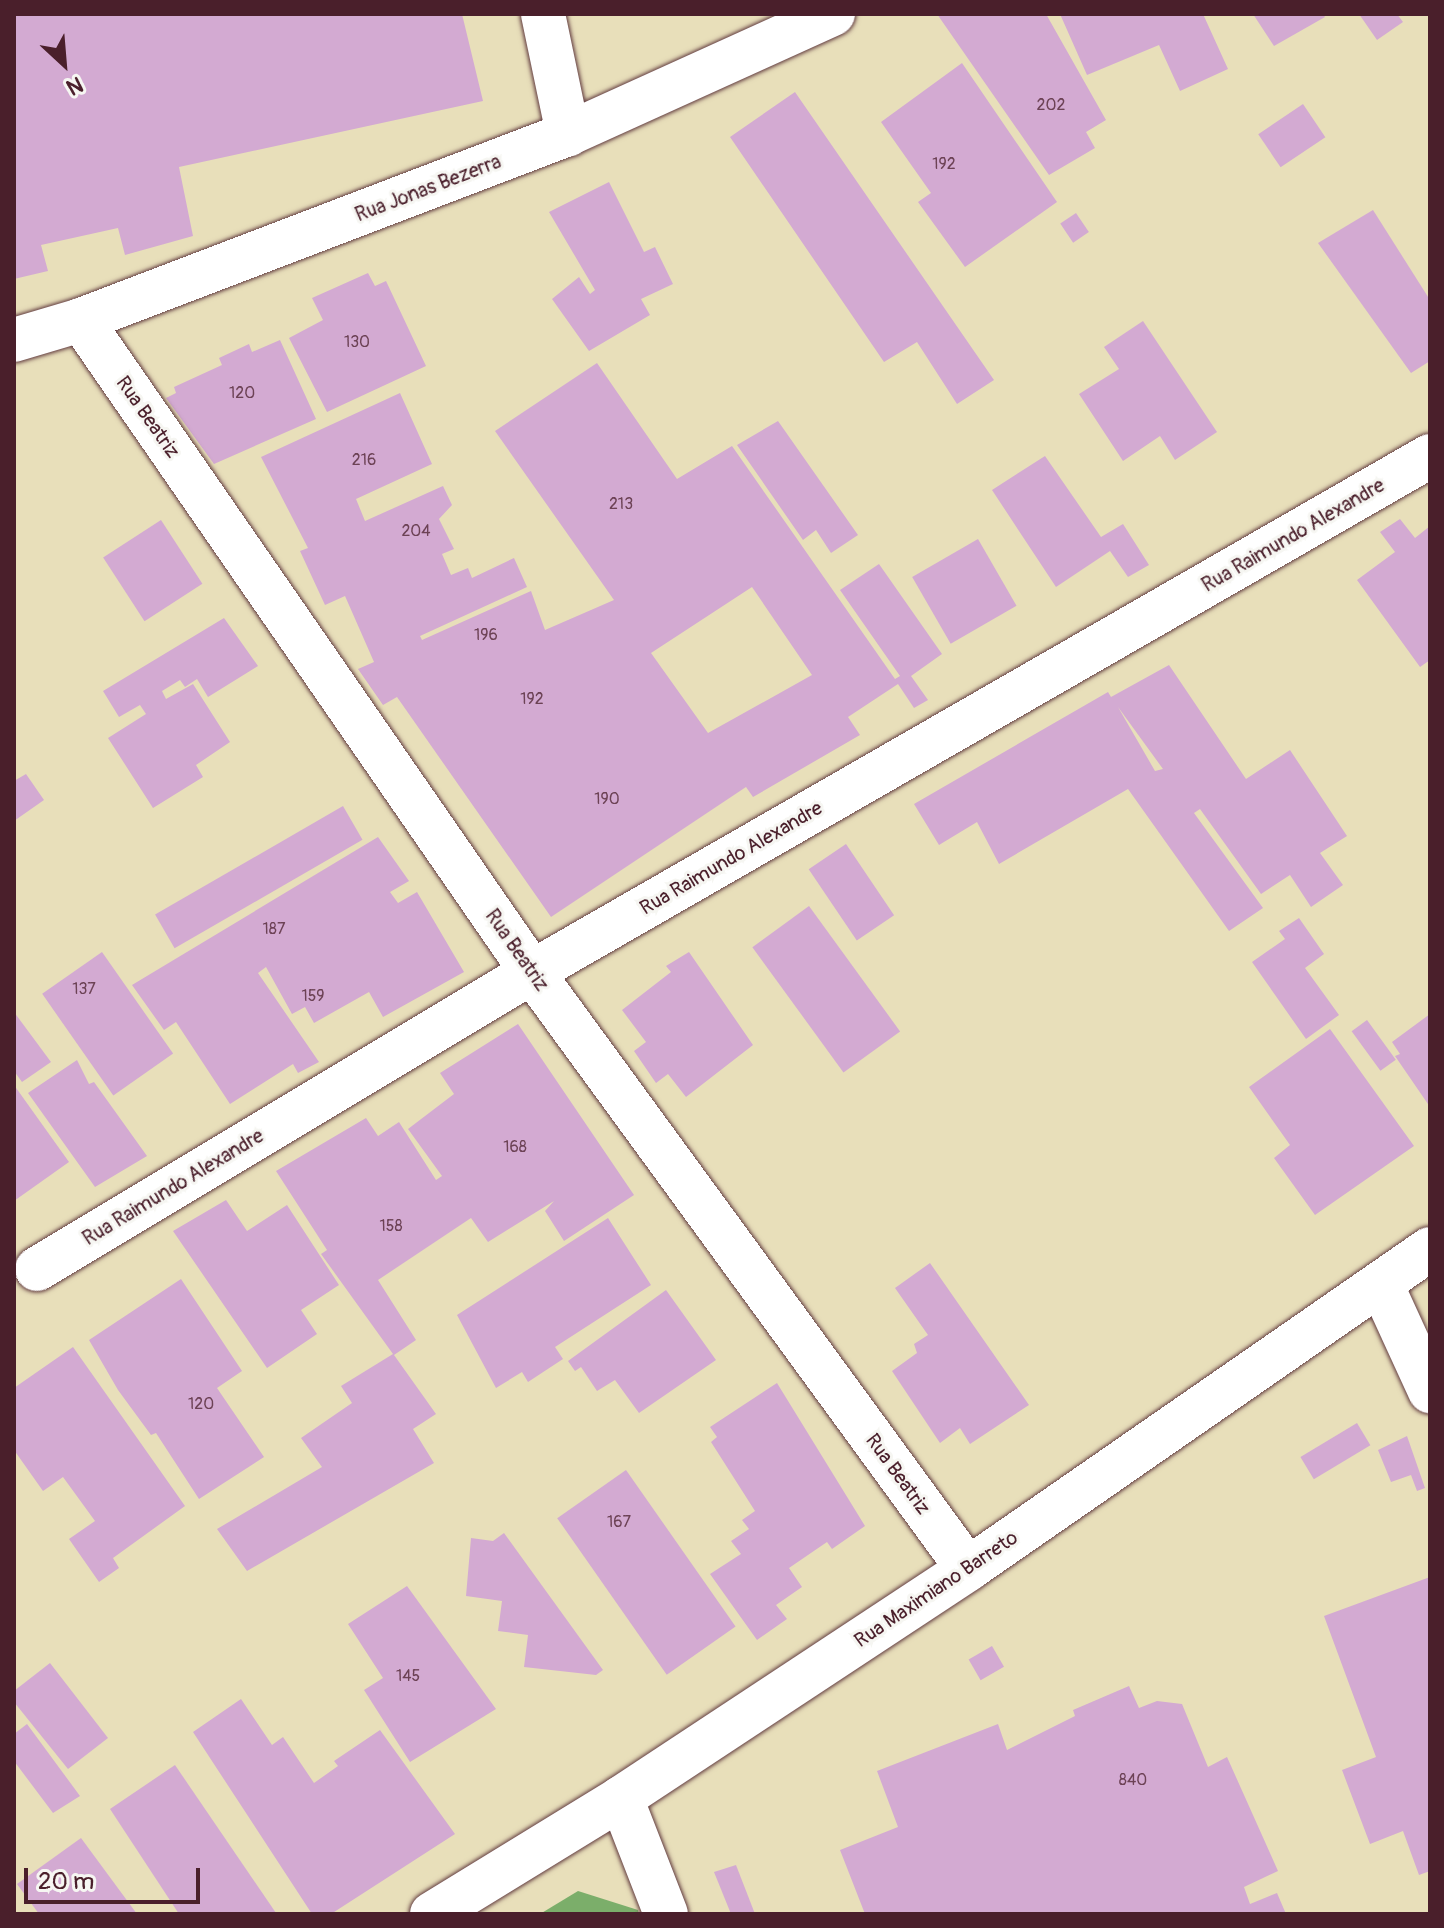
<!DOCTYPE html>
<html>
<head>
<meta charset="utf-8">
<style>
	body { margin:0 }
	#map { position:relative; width:1444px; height:1928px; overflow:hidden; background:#e8dfba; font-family:Pangolin,sans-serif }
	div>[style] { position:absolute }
	.forest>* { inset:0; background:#7bae6a }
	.building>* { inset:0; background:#d3aad2; transform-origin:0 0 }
	.roads { filter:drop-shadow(0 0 2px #623c40) drop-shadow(0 0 2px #623c40) }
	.minor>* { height:44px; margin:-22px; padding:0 22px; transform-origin:22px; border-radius:22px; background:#fff }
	span { translate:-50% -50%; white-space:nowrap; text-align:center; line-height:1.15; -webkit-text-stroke:6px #f6f6f2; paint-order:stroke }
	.number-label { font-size:16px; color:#6c4255 }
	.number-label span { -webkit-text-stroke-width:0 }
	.street-label { font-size:20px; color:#4a1f2b }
	.frame { position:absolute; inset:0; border:16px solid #4a1f2b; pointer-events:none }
	.north { position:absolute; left:24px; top:24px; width:80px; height:80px; -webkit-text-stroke:6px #f6f6f2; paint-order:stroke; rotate:154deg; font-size:22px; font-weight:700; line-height:32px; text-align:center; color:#4a1f2b }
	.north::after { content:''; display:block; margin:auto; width:28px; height:36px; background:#4a1f2b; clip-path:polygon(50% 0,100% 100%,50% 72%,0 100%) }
	.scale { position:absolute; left:24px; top:1868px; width:176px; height:36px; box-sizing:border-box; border:4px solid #4a1f2b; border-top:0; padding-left:10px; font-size:24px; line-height:28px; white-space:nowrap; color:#4a1f2b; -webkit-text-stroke:6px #f6f6f2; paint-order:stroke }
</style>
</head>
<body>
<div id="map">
	<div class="forest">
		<i style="clip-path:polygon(578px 1891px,638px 1910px,639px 1914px,540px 1914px)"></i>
	</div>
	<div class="building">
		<i style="clip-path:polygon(14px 14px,462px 14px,483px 101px,179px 167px,193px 236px,125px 255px,118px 228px,41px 245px,48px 271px,14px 279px)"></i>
		<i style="clip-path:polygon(937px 14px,1046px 14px,1106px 120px,1086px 132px,1095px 148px,1049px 175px)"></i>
		<i style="clip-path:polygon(1060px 14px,1203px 14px,1228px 69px,1180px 91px,1159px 45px,1087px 75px)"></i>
		<i style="clip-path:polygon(1253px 14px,1323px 14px,1325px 17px,1274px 46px)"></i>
		<i style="clip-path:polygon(1359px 14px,1397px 14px,1403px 22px,1377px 40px)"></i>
		<i style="clip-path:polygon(962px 63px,1057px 202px,965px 267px,918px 202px,931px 193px,881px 122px)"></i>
		<i style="clip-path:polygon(795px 92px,994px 380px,957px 404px,917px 342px,884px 362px,730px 137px)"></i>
		<i style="left:1303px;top:104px;width:40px;height:54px;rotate:56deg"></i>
		<i style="clip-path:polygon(609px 182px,644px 252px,655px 247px,673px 284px,641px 299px,650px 315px,589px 351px,552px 299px,579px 277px,590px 294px,595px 290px,549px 212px)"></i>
		<i style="clip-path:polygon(1373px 210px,1430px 300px,1430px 361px,1411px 373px,1318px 243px)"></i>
		<i style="left:1076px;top:213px;width:23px;height:19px;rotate:56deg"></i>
		<i style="clip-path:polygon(368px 273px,375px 286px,386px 281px,426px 366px,327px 412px,289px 338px,323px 320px,312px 298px)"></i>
		<i style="clip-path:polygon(1143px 321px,1217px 432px,1175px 460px,1160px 436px,1123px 461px,1079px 394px,1119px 369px,1104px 347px)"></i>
		<i style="clip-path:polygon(280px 340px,316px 419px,214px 464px,166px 398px,176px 393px,174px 387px,222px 365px,219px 358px,249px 344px,252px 352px)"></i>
		<i style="clip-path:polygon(evenodd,597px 363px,677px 479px,732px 446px,895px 679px,900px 676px,840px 590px,879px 564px,942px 654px,911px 676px,928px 700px,914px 708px,898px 684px,848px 717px,860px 735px,753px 797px,746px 787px,551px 917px,397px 697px,383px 705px,358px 669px,374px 662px,345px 596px,325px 605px,300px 551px,308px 548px,261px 457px,400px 393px,432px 464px,356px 499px,365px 521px,443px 486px,452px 505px,439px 519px,454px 549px,442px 554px,451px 575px,468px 568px,472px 578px,514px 558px,527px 587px,420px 636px,422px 640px,531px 591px,545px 630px,614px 600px,495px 431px,597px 363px,752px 587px,812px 675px,708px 733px,651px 653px,752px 587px)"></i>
		<i style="clip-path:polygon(778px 421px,858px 535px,831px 553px,816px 530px,803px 540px,737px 445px)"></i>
		<i style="clip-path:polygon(1045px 456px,1101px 537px,1123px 524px,1149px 565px,1128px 577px,1110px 551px,1056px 587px,992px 490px)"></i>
		<i style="clip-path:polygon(1400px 519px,1415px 538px,1430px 526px,1430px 660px,1420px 667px,1357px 580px,1395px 552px,1380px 532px)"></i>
		<i style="left:161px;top:520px;width:76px;height:69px;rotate:57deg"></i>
		<i style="left:978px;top:539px;width:77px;height:76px;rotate:60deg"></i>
		<i style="clip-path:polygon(224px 618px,258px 666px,208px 697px,197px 679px,185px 687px,180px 680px,162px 691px,166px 699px,193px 684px,230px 742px,196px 765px,203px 777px,153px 808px,108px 738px,146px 714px,140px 705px,119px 717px,103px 691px)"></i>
		<i style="clip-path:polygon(evenodd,1169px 665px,1246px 779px,1290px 750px,1347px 836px,1320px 853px,1343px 885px,1311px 907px,1290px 875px,1261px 894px,1200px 809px,1194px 813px,1263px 908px,1229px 931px,1128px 789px,999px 864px,977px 822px,939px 845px,914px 804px,1108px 692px,1111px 697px,1169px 665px,1118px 707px,1163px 769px,1155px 771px,1118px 707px)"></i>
		<i style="clip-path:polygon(26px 774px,44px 800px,14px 821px,14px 781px)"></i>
		<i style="left:343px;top:806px;width:39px;height:217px;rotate:60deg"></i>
		<i style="clip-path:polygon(378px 837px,409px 881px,390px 892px,398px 903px,417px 892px,464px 972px,383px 1017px,369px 992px,314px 1023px,305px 1007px,292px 1014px,266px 967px,258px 973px,319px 1062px,298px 1073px,293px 1064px,230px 1104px,176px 1022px,164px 1030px,132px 985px)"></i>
		<i style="left:846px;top:844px;width:86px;height:45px;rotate:56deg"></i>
		<i style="left:809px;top:906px;width:155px;height:70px;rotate:54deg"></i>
		<i style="clip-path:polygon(1299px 918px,1324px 954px,1305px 968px,1339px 1015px,1306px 1039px,1252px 962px,1285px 939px,1279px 931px)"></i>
		<i style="left:102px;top:952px;width:124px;height:73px;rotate:55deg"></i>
		<i style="clip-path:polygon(689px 952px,753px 1045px,686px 1097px,668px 1074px,656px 1083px,634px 1051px,646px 1042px,622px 1010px,671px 972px,666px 966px)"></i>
		<i style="clip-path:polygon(14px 1012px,51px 1062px,22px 1082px,14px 1071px)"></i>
		<i style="clip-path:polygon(1430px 1014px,1430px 1107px,1395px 1056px,1400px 1054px,1392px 1042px)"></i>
		<i style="left:1367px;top:1020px;width:49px;height:19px;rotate:54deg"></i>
		<i style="clip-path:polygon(518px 1024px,634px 1195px,564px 1241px,545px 1211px,554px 1201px,488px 1242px,471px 1218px,378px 1280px,416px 1340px,394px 1355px,436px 1414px,413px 1429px,434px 1463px,247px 1571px,217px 1529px,322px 1467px,301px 1438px,352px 1403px,341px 1386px,393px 1354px,321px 1254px,327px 1250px,276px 1171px,366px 1118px,378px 1136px,399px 1122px,436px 1180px,442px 1176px,408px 1129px,454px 1094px,440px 1073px)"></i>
		<i style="clip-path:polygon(1330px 1029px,1414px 1146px,1315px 1215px,1274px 1158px,1290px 1145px,1249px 1087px)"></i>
		<i style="clip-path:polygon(77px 1060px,89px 1084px,94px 1082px,147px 1156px,95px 1187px,28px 1093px)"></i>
		<i style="clip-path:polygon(14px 1085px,69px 1162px,14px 1201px)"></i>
		<i style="clip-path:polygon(226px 1200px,247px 1231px,287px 1205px,339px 1285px,301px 1310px,317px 1334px,267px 1368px,173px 1231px)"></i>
		<i style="clip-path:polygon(608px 1218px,651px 1285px,555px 1347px,563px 1359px,528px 1382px,522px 1372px,496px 1388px,457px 1315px)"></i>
		<i style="clip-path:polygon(930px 1263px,1029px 1405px,970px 1444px,960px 1428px,940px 1443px,892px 1371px,917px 1353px,914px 1344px,928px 1335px,895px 1288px)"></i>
		<i style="clip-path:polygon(181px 1279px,242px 1371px,217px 1388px,264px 1457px,199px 1499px,156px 1433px,151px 1435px,118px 1390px,89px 1340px)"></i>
		<i style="clip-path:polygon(666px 1290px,716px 1360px,639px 1413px,615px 1380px,597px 1391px,581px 1367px,575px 1371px,568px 1361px)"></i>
		<i style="clip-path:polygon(73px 1347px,185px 1506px,113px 1558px,119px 1568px,99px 1582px,69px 1539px,95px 1521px,63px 1477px,43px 1491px,14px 1450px,14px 1388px)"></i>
		<i style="clip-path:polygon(777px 1383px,865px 1526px,832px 1549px,827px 1542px,789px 1568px,802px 1587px,776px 1605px,787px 1619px,757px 1640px,710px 1574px,741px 1554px,731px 1541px,749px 1529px,742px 1520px,755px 1511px,711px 1442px,717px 1437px,710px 1427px)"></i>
		<i style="left:1357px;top:1423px;width:26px;height:66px;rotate:59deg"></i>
		<i style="clip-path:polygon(1407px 1436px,1425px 1488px,1417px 1491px,1411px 1475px,1391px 1482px,1378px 1450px)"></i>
		<i style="left:626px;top:1470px;width:191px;height:84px;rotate:55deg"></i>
		<i style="clip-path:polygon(504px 1533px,603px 1670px,596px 1675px,524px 1667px,528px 1635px,498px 1631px,502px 1601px,466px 1596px,471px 1538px,493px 1541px)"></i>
		<i style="clip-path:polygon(1430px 1577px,1430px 1871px,1419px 1875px,1403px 1831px,1370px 1844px,1342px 1770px,1376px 1757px,1324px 1616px)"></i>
		<i style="clip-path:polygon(407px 1586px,496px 1709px,410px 1762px,364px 1690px,383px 1678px,348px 1624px)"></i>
		<i style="left:992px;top:1646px;width:24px;height:27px;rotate:60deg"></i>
		<i style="clip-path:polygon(50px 1663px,108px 1738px,68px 1769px,14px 1702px,14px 1691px)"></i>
		<i style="clip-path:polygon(1129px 1686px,1139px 1708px,1157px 1701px,1182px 1704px,1208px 1767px,1227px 1757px,1278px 1871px,1244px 1887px,1250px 1904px,1277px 1893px,1286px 1914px,865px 1914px,840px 1850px,898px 1827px,877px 1771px,998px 1724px,1007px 1750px,1075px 1716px,1073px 1710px)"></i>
		<i style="clip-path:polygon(241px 1699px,272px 1745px,283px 1737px,314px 1783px,338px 1766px,334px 1761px,380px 1730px,455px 1834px,331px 1914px,312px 1914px,193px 1732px)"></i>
		<i style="clip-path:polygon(27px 1724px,80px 1796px,53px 1813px,14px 1761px,14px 1734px)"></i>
		<i style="clip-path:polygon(175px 1765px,276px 1913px,274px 1914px,179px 1914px,110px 1809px)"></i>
		<i style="clip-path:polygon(81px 1838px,137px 1914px,39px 1914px,17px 1884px)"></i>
		<i style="clip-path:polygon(736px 1865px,755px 1914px,731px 1914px,714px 1872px)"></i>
	</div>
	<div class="roads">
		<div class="minor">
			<i style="left:543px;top:14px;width:123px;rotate:78.2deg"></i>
			<i style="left:81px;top:320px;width:793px;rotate:55.33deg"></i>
			<i style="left:532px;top:972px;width:739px;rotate:53.86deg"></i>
			<i style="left:14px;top:340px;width:70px;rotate:-16.6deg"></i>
			<i style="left:81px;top:320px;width:521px;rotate:-20.9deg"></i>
			<i style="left:568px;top:134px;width:291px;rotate:-24.4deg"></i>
			<i style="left:37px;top:1269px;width:577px;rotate:-30.96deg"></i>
			<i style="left:532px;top:972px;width:1036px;rotate:-29.88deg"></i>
			<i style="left:1381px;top:1284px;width:118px;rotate:65.4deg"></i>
			<i style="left:621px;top:1798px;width:124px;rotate:68.8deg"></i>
			<i style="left:432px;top:1914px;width:222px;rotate:-31.5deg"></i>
			<i style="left:621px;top:1798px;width:416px;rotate:-33.4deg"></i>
			<i style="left:968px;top:1569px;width:562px;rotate:-34.71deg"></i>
		</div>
	</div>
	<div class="number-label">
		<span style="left:1051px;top:105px">202</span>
		<span style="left:944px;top:164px">192</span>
		<span style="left:357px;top:342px">130</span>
		<span style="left:242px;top:393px">120</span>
		<span style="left:364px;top:460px">216</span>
		<span style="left:621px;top:504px">213</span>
		<span style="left:416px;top:531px">204</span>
		<span style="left:486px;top:635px">196</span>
		<span style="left:532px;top:699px">192</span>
		<span style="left:607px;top:799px">190</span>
		<span style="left:274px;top:929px">187</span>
		<span style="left:84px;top:989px">137</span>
		<span style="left:313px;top:996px">159</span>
		<span style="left:515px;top:1147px">168</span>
		<span style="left:391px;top:1226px">158</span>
		<span style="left:201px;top:1404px">120</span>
		<span style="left:619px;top:1522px">167</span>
		<span style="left:408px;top:1676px">145</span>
		<span style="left:1133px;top:1780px">840</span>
	</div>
	<div class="street-label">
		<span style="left:428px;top:188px;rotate:-21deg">Rua Jonas Bezerra</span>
		<span style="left:148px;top:417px;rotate:55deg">Rua Beatriz</span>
		<span style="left:1293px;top:535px;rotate:-30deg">Rua Raimundo Alexandre</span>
		<span style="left:731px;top:858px;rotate:-30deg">Rua Raimundo Alexandre</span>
		<span style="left:517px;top:950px;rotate:55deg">Rua Beatriz</span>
		<span style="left:173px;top:1187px;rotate:-31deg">Rua Raimundo Alexandre</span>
		<span style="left:898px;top:1474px;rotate:54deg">Rua Beatriz</span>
		<span style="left:936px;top:1589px;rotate:-34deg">Rua Maximiano Barreto</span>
	</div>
	<div class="frame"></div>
	<div class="north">N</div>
	<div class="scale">20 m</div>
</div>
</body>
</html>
